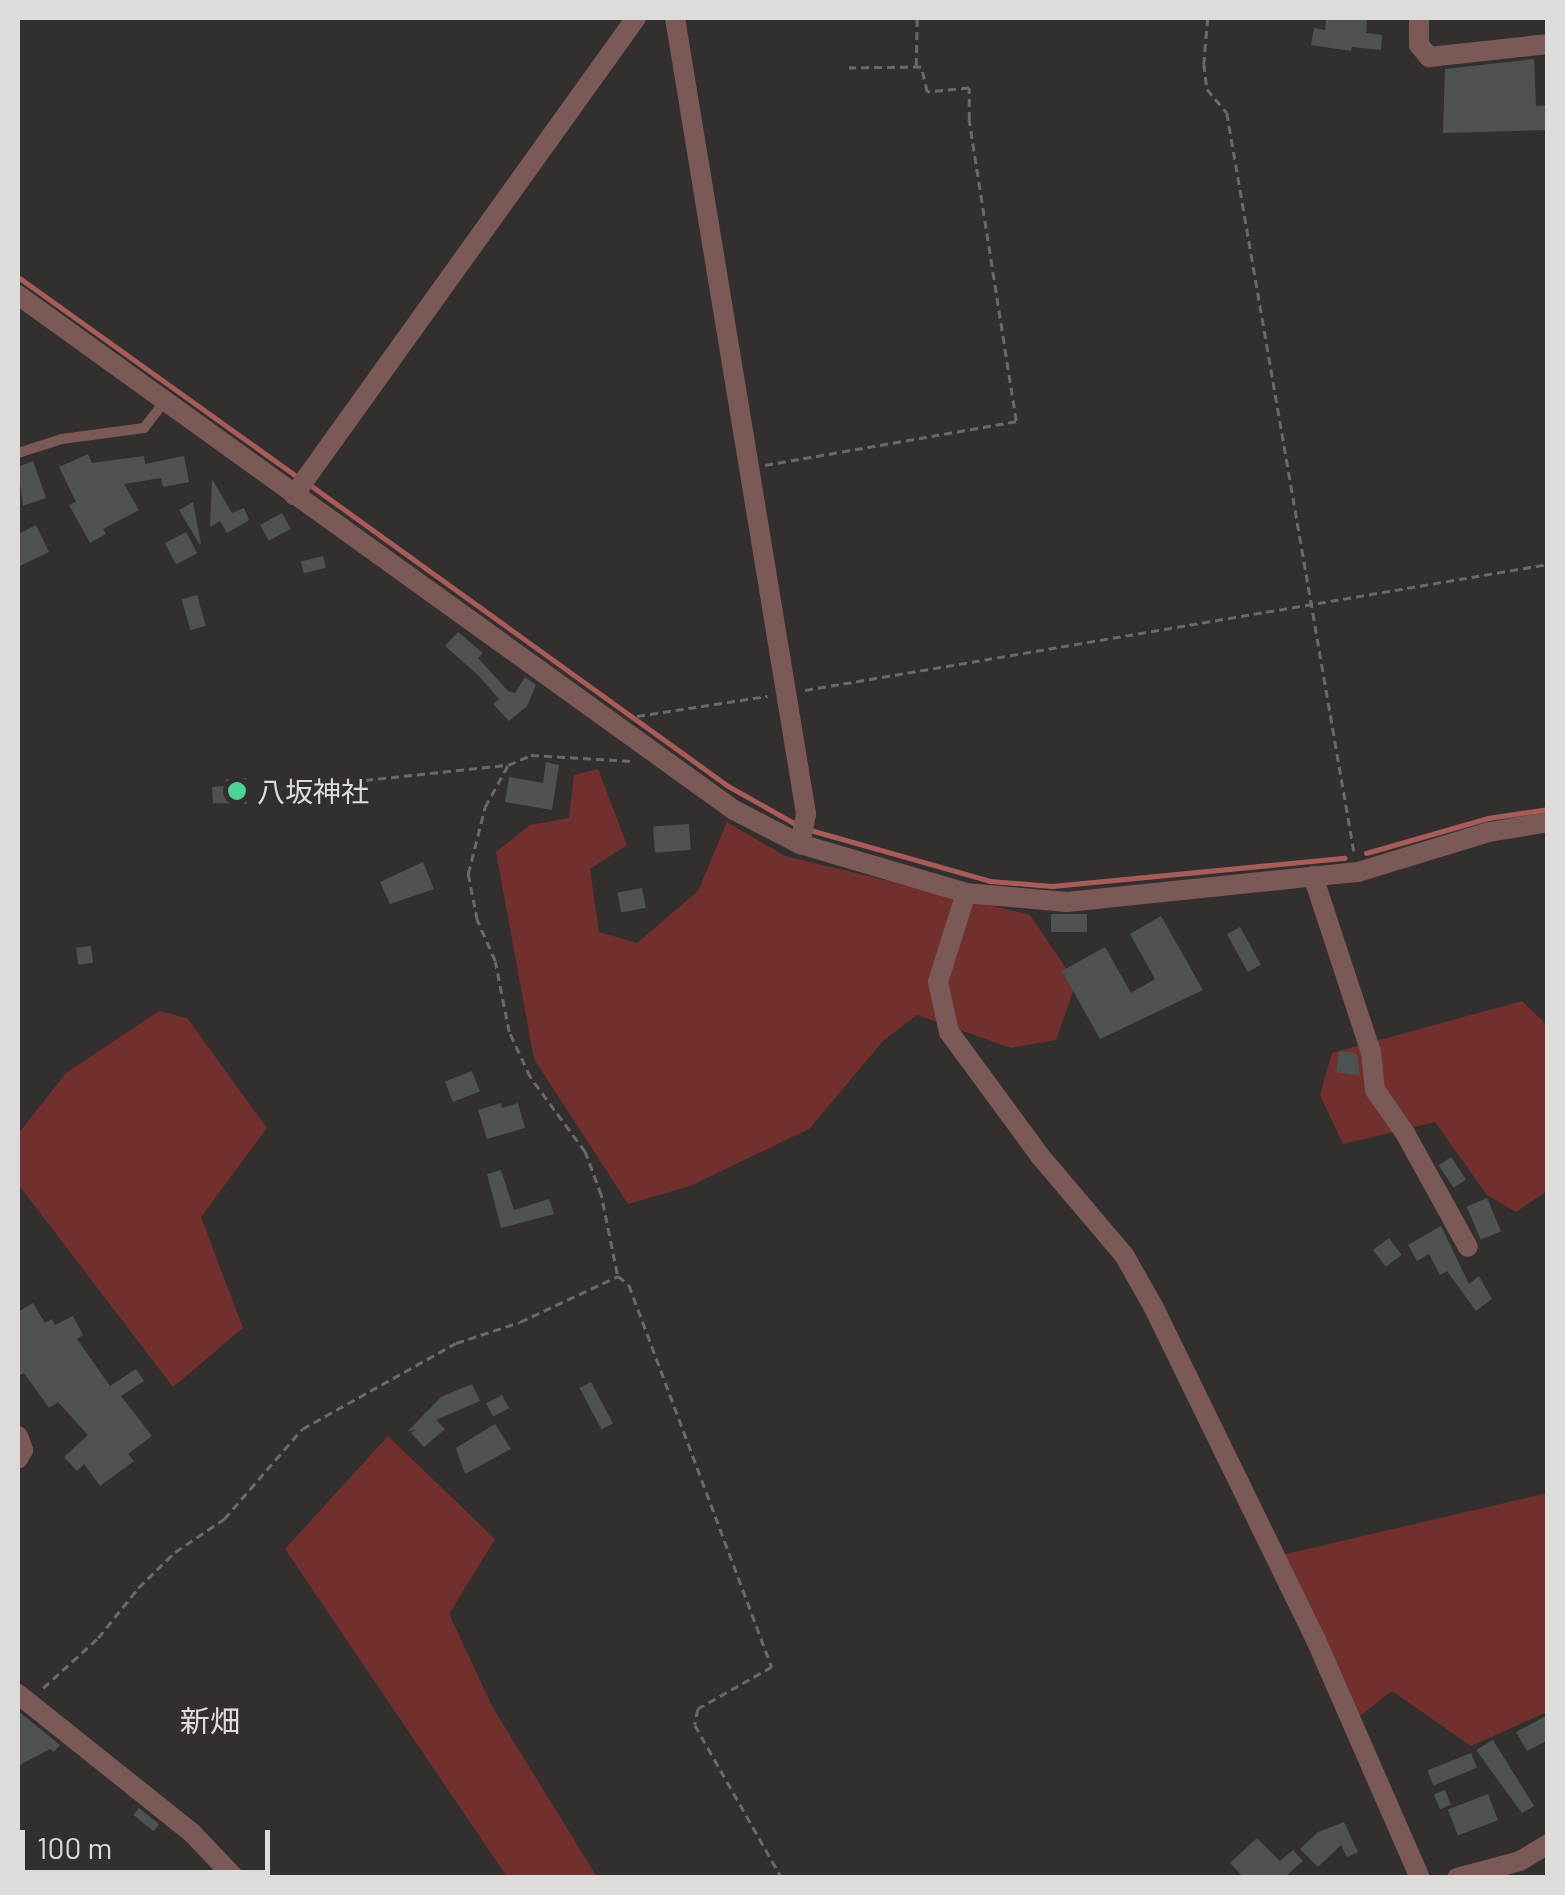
<!DOCTYPE html>
<html>
<head>
<meta charset="utf-8">
<style>
	body { margin:0 }
	#map { position:relative; width:1565px; height:1895px; overflow:hidden; background:#342f2f; font-family:Barlow,"Noto Sans JP",sans-serif }
	div>[style] { position:absolute }
	.green>* { inset:0; background:#712f2d }
	.stream>* { height:5px; margin:-2.5px; padding:0 2.5px; transform-origin:2.5px; border-radius:2.5px; background:#a75c59 }
	.building>* { inset:0; background:#4e5250; transform-origin:0 0 }
	.path>* { height:2.5px; margin-top:-1.25px; transform-origin:0; background:repeating-linear-gradient(90deg,#6d6868 0 8px,transparent 0 13px) }
	.lane>* { height:10px; margin:-5px; padding:0 5px; transform-origin:5px; border-radius:5px; background:#7a5956 }
	.street>* { height:20px; margin:-10px; padding:0 10px; transform-origin:10px; border-radius:10px; background:#7a5956 }
	.dots>* { width:28px; height:28px; translate:-50% -50%; box-sizing:border-box; border:5px solid #342f2f; border-radius:50% }
	span { translate:-50% -50%; white-space:nowrap; text-align:center; line-height:1.15; -webkit-text-stroke:9px #342f2f; paint-order:stroke }
	.poi-label { font-size:28px; color:#dedbdb }
	.left { translate:0 -50%; text-align:left }
	.neighbourhood-label { font-size:30px; color:#e1dbdb }
	.frame { position:absolute; inset:0; border:20px solid #dedbdb; pointer-events:none }
	.scale { position:absolute; left:20px; top:1830px; width:250px; height:45px; box-sizing:border-box; border:5px solid #dedbdb; border-top:0; padding-left:12px; font-size:30px; line-height:35px; white-space:nowrap; color:#dedbdb; -webkit-text-stroke:8px #342f2f; paint-order:stroke }
</style>
</head>
<body>
<div id="map">
	<div class="green">
		<i style="clip-path:polygon(598px 769px,627px 845px,590px 869px,599px 932px,637px 943px,698px 891px,727px 822px,785px 856px,1030px 915px,1076px 983px,1056px 1040px,1011px 1048px,917px 1015px,884px 1040px,809px 1129px,690px 1186px,628px 1204px,534px 1059px,496px 852px,530px 825px,569px 818px,574px 775px)"></i>
		<i style="clip-path:polygon(1522px 1001px,1547px 1025px,1547px 1191px,1516px 1212px,1487px 1195px,1435px 1122px,1343px 1144px,1320px 1095px,1332px 1053px)"></i>
		<i style="clip-path:polygon(159px 1011px,187px 1018px,267px 1128px,201px 1217px,243px 1328px,173px 1387px,18px 1184px,18px 1134px,66px 1073px)"></i>
		<i style="clip-path:polygon(388px 1436px,495px 1539px,449px 1614px,493px 1708px,597px 1877px,507px 1877px,285px 1549px)"></i>
		<i style="clip-path:polygon(1547px 1493px,1547px 1712px,1471px 1746px,1392px 1691px,1356px 1719px,1282px 1555px)"></i>
	</div>
	<div class="stream">
		<i style="left:18px;top:277px;width:342px;rotate:35.6deg"></i>
		<i style="left:310px;top:485px;width:515px;rotate:35.76deg"></i>
		<i style="left:728px;top:786px;width:81px;rotate:29.4deg"></i>
		<i style="left:810px;top:830px;width:187px;rotate:15.8deg"></i>
		<i style="left:990px;top:881px;width:62px;rotate:4.6deg"></i>
		<i style="left:1052px;top:886px;width:294px;rotate:-5.5deg"></i>
		<i style="left:1366px;top:853px;width:127px;rotate:-16deg"></i>
		<i style="left:1488px;top:818px;width:61px;rotate:-8.5deg"></i>
	</div>
	<div class="building">
		<i style="clip-path:polygon(1326px 18px,1367px 18px,1366px 33px,1382px 35px,1381px 50px,1352px 47px,1351px 51px,1311px 45px,1314px 28px,1325px 30px)"></i>
		<i style="clip-path:polygon(1534px 59px,1536px 106px,1548px 105px,1548px 130px,1443px 133px,1445px 69px)"></i>
		<i style="clip-path:polygon(88px 454px,92px 463px,144px 456px,145px 464px,184px 456px,189px 482px,163px 487px,161px 478px,124px 484px,139px 510px,103px 529px,106px 534px,90px 543px,69px 505px,76px 502px,59px 467px)"></i>
		<i style="clip-path:polygon(33px 461px,46px 498px,23px 506px,18px 467px)"></i>
		<i style="clip-path:polygon(212px 479px,232px 513px,244px 508px,249px 520px,227px 533px,220px 521px,210px 527px)"></i>
		<i style="clip-path:polygon(193px 502px,201px 544px,200px 545px,179px 510px)"></i>
		<i style="left:282px;top:513px;width:18px;height:25px;rotate:61deg"></i>
		<i style="clip-path:polygon(36px 525px,49px 552px,18px 567px,18px 534px)"></i>
		<i style="left:186px;top:532px;width:24px;height:24px;rotate:62deg"></i>
		<i style="left:323px;top:556px;width:12px;height:23px;rotate:76deg"></i>
		<i style="left:197px;top:595px;width:32px;height:16px;rotate:74deg"></i>
		<i style="clip-path:polygon(458px 632px,483px 653px,478px 658px,508px 691px,515px 693px,525px 677px,536px 685px,527px 706px,509px 721px,493px 704px,499px 699px,478px 675px,445px 646px)"></i>
		<i style="clip-path:polygon(546px 762px,559px 765px,552px 810px,505px 802px,509px 777px,543px 783px)"></i>
		<i style="clip-path:polygon(246px 778px,247px 804px,213px 803px,212px 787px,226px 786px,226px 779px)"></i>
		<i style="left:689px;top:824px;width:26px;height:36px;rotate:86deg"></i>
		<i style="clip-path:polygon(423px 862px,434px 889px,390px 904px,380px 882px)"></i>
		<i style="left:642px;top:888px;width:20px;height:25px;rotate:79deg"></i>
		<i style="left:1051px;top:914px;width:36px;height:18px"></i>
		<i style="clip-path:polygon(1161px 916px,1203px 990px,1100px 1039px,1062px 971px,1105px 947px,1131px 993px,1155px 979px,1130px 934px)"></i>
		<i style="left:1240px;top:927px;width:43px;height:15px;rotate:61deg"></i>
		<i style="left:91px;top:946px;width:17px;height:15px;rotate:83deg"></i>
		<i style="clip-path:polygon(1339px 1051px,1357px 1054px,1360px 1076px,1336px 1072px)"></i>
		<i style="left:472px;top:1071px;width:22px;height:29px;rotate:69deg"></i>
		<i style="clip-path:polygon(501px 1103px,502px 1108px,518px 1103px,525px 1128px,487px 1139px,478px 1110px)"></i>
		<i style="left:1451px;top:1157px;width:27px;height:15px;rotate:56deg"></i>
		<i style="clip-path:polygon(501px 1170px,514px 1210px,549px 1199px,554px 1214px,501px 1228px,487px 1174px)"></i>
		<i style="left:1487px;top:1198px;width:36px;height:22px;rotate:67deg"></i>
		<i style="clip-path:polygon(1441px 1226px,1469px 1284px,1479px 1276px,1492px 1299px,1476px 1311px,1447px 1271px,1440px 1275px,1429px 1254px,1417px 1261px,1408px 1245px)"></i>
		<i style="left:1389px;top:1238px;width:21px;height:20px;rotate:53deg"></i>
		<i style="clip-path:polygon(33px 1303px,45px 1323px,52px 1319px,55px 1325px,73px 1316px,83px 1335px,77px 1339px,110px 1386px,136px 1369px,144px 1381px,121px 1396px,152px 1436px,128px 1454px,134px 1461px,100px 1486px,84px 1464px,77px 1471px,64px 1457px,88px 1435px,58px 1402px,49px 1408px,24px 1373px,18px 1376px,18px 1312px)"></i>
		<i style="left:591px;top:1382px;width:47px;height:13px;rotate:62deg"></i>
		<i style="clip-path:polygon(472px 1384px,480px 1401px,436px 1420px,445px 1429px,424px 1447px,411px 1433px,416px 1429px,407px 1432px,441px 1397px)"></i>
		<i style="left:502px;top:1395px;width:15px;height:18px;rotate:62deg"></i>
		<i style="clip-path:polygon(495px 1424px,511px 1449px,465px 1474px,456px 1448px)"></i>
		<i style="clip-path:polygon(18px 1711px,60px 1745px,54px 1752px,50px 1749px,18px 1766px)"></i>
		<i style="clip-path:polygon(1548px 1715px,1548px 1740px,1527px 1751px,1516px 1732px)"></i>
		<i style="clip-path:polygon(1493px 1740px,1534px 1806px,1522px 1813px,1476px 1750px)"></i>
		<i style="left:1471px;top:1753px;width:16px;height:47px;rotate:68deg"></i>
		<i style="left:1445px;top:1790px;width:16px;height:12px;rotate:68deg"></i>
		<i style="left:1488px;top:1794px;width:28px;height:43px;rotate:69deg"></i>
		<i style="left:139px;top:1808px;width:26px;height:9px;rotate:39deg"></i>
		<i style="clip-path:polygon(1344px 1822px,1358px 1852px,1347px 1857px,1341px 1845px,1318px 1867px,1300px 1849px,1318px 1832px)"></i>
		<i style="clip-path:polygon(1257px 1838px,1280px 1861px,1293px 1850px,1303px 1861px,1284px 1878px,1244px 1878px,1230px 1863px)"></i>
	</div>
	<div class="path">
		<i style="left:1208px;top:18px;width:46px;rotate:95deg"></i>
		<i style="left:1204px;top:64px;width:25px;rotate:83deg"></i>
		<i style="left:1207px;top:89px;width:31px;rotate:50deg"></i>
		<i style="left:1227px;top:113px;width:749px;rotate:80.24deg"></i>
		<i style="left:916px;top:66px;width:48px;rotate:-88.8deg"></i>
		<i style="left:765px;top:465px;width:255px;rotate:-9.9deg"></i>
		<i style="left:1016px;top:421px;width:305px;rotate:-98.9deg"></i>
		<i style="left:969px;top:120px;width:32px;rotate:-90deg"></i>
		<i style="left:969px;top:88px;width:42px;rotate:174.6deg"></i>
		<i style="left:927px;top:92px;width:26px;rotate:-103deg"></i>
		<i style="left:921px;top:67px;width:72px;rotate:179.2deg"></i>
		<i style="left:805px;top:690px;width:754px;rotate:-9.62deg"></i>
		<i style="left:637px;top:716px;width:132px;rotate:-8.7deg"></i>
		<i style="left:262px;top:791px;width:245px;rotate:-6.1deg"></i>
		<i style="left:617px;top:1274px;width:81px;rotate:-101.4deg"></i>
		<i style="left:601px;top:1195px;width:46px;rotate:-110.4deg"></i>
		<i style="left:585px;top:1152px;width:93px;rotate:-126.3deg"></i>
		<i style="left:530px;top:1077px;width:50px;rotate:-115deg"></i>
		<i style="left:509px;top:1032px;width:72px;rotate:-101.2deg"></i>
		<i style="left:495px;top:961px;width:45px;rotate:-113.7deg"></i>
		<i style="left:477px;top:920px;width:47px;rotate:-101.1deg"></i>
		<i style="left:468px;top:874px;width:69px;rotate:-75.8deg"></i>
		<i style="left:485px;top:807px;width:48px;rotate:-61.3deg"></i>
		<i style="left:508px;top:765px;width:25px;rotate:-23deg"></i>
		<i style="left:531px;top:755px;width:101px;rotate:3.4deg"></i>
		<i style="left:43px;top:1688px;width:74px;rotate:-42.3deg"></i>
		<i style="left:98px;top:1638px;width:64px;rotate:-51.3deg"></i>
		<i style="left:138px;top:1588px;width:52px;rotate:-44.2deg"></i>
		<i style="left:175px;top:1552px;width:59px;rotate:-34deg"></i>
		<i style="left:224px;top:1519px;width:119px;rotate:-49.1deg"></i>
		<i style="left:302px;top:1429px;width:176px;rotate:-29.2deg"></i>
		<i style="left:456px;top:1343px;width:67px;rotate:-18.2deg"></i>
		<i style="left:520px;top:1322px;width:108px;rotate:-25.1deg"></i>
		<i style="left:618px;top:1276px;width:14px;rotate:39deg"></i>
		<i style="left:629px;top:1285px;width:408px;rotate:69.5deg"></i>
		<i style="left:772px;top:1667px;width:85px;rotate:150.4deg"></i>
		<i style="left:698px;top:1709px;width:16px;rotate:101deg"></i>
		<i style="left:695px;top:1725px;width:176px;rotate:60.4deg"></i>
	</div>
	<div class="lane">
		<i style="left:18px;top:453px;width:46px;rotate:-17.7deg"></i>
		<i style="left:62px;top:439px;width:83px;rotate:-7.6deg"></i>
		<i style="left:144px;top:428px;width:33px;rotate:-52deg"></i>
	</div>
	<div class="street">
		<i style="left:675px;top:18px;width:807px;rotate:80.65deg"></i>
		<i style="left:806px;top:814px;width:31px;rotate:101deg"></i>
		<i style="left:1419px;top:18px;width:27px;rotate:90deg"></i>
		<i style="left:1419px;top:45px;width:16px;rotate:50deg"></i>
		<i style="left:1429px;top:57px;width:120px;rotate:-6.2deg"></i>
		<i style="left:18px;top:295px;width:882px;rotate:35.73deg"></i>
		<i style="left:734px;top:810px;width:74px;rotate:27.3deg"></i>
		<i style="left:800px;top:844px;width:173px;rotate:16.4deg"></i>
		<i style="left:966px;top:893px;width:101px;rotate:5.1deg"></i>
		<i style="left:1067px;top:902px;width:293px;rotate:-5.9deg"></i>
		<i style="left:1358px;top:872px;width:137px;rotate:-17deg"></i>
		<i style="left:1489px;top:832px;width:60px;rotate:-9.6deg"></i>
		<i style="left:294px;top:495px;width:587px;rotate:-54.36deg"></i>
		<i style="left:1313px;top:876px;width:185px;rotate:71.8deg"></i>
		<i style="left:1371px;top:1052px;width:38px;rotate:84deg"></i>
		<i style="left:1375px;top:1090px;width:52px;rotate:55.1deg"></i>
		<i style="left:1405px;top:1133px;width:130px;rotate:61.1deg"></i>
		<i style="left:966px;top:893px;width:93px;rotate:107.5deg"></i>
		<i style="left:938px;top:982px;width:51px;rotate:77.6deg"></i>
		<i style="left:949px;top:1032px;width:154px;rotate:53.7deg"></i>
		<i style="left:1040px;top:1156px;width:130px;rotate:49.7deg"></i>
		<i style="left:1124px;top:1255px;width:59px;rotate:60.4deg"></i>
		<i style="left:1153px;top:1306px;width:372px;rotate:64deg"></i>
		<i style="left:1316px;top:1640px;width:260px;rotate:66.4deg"></i>
		<i style="left:18px;top:1436px;width:15px;rotate:70deg"></i>
		<i style="left:23px;top:1450px;width:10px;rotate:119deg"></i>
		<i style="left:18px;top:1694px;width:223px;rotate:38.6deg"></i>
		<i style="left:192px;top:1833px;width:62px;rotate:46.3deg"></i>
		<i style="left:1457px;top:1878px;width:65px;rotate:-15.1deg"></i>
		<i style="left:1520px;top:1861px;width:33px;rotate:-31deg"></i>
	</div>
	<div class="dots">
		<i style="left:237px;top:791px;background:#4dd39a"></i>
	</div>
	<div class="poi-label">
		<span class="left" style="left:257px;top:791px">八坂神社</span>
	</div>
	<div class="neighbourhood-label">
		<span style="left:210px;top:1720px">新畑</span>
	</div>
	<div class="frame"></div>
	<div class="scale">100 m</div>
</div>
</body>
</html>
